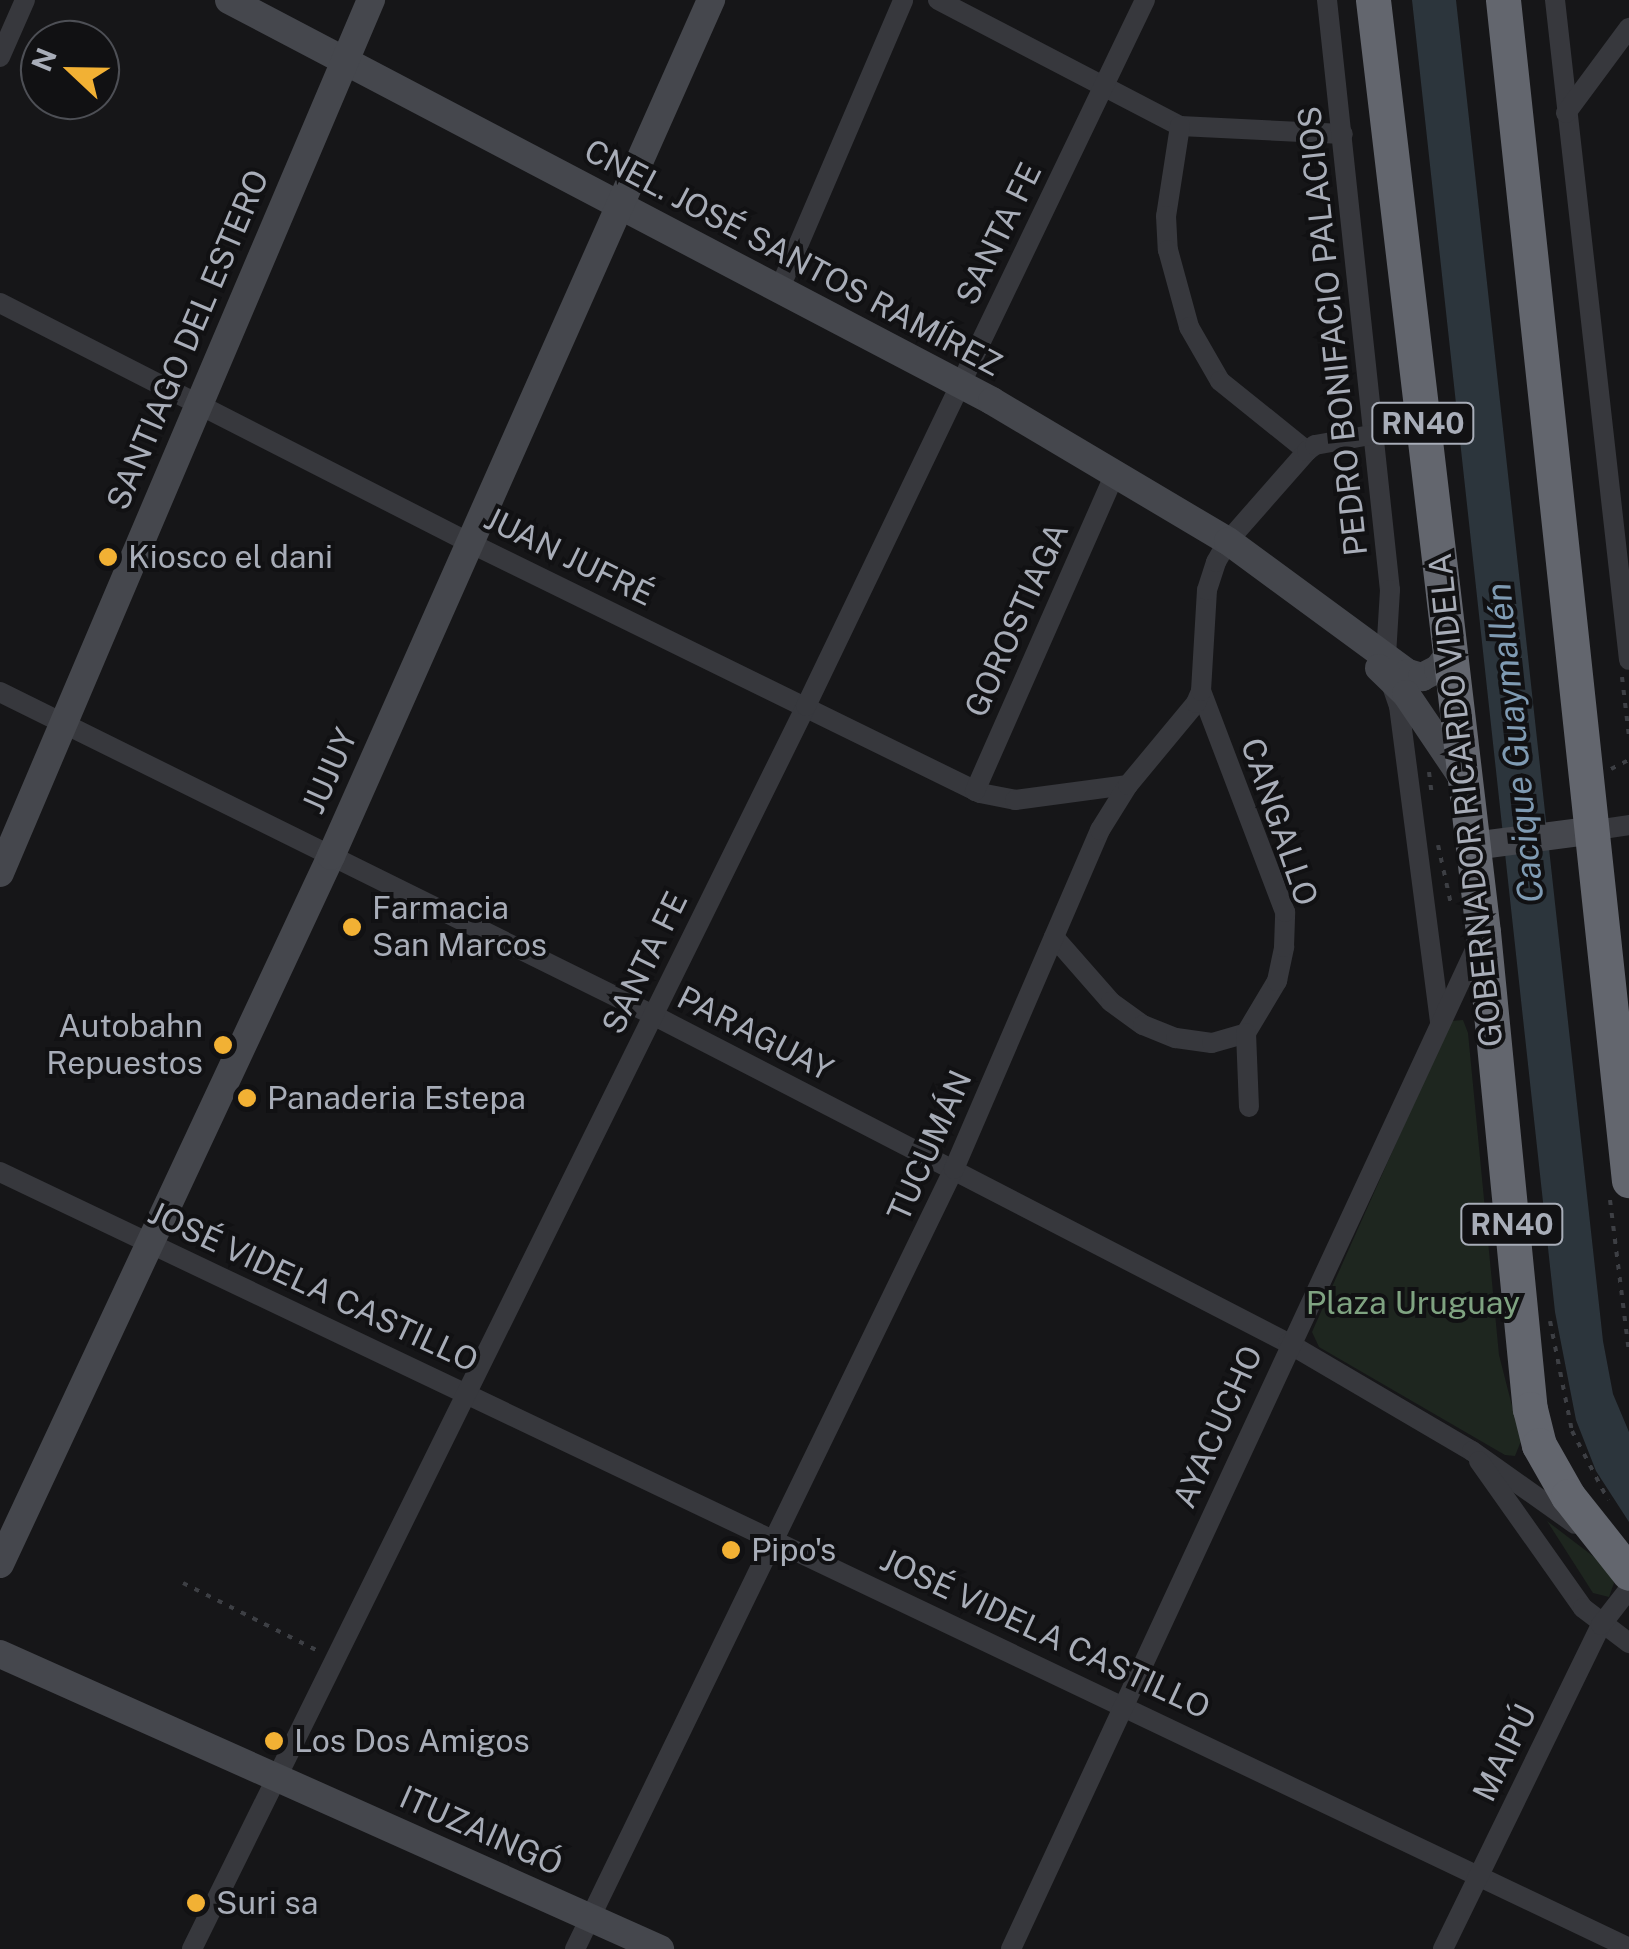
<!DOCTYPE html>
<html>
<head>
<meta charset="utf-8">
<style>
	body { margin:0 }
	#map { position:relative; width:1629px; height:1949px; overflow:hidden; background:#161618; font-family:"Public Sans",sans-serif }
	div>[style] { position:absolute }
	.green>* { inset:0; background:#1e261f }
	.water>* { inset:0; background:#2c353c }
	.path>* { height:4px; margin-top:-2px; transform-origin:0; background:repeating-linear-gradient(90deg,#3d3f44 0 5px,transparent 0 13px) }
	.street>* { height:20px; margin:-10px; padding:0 10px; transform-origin:10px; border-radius:10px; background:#37383d }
	.secondary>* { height:28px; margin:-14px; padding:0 14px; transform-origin:14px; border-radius:14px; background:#45474d }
	.highway>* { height:35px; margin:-17.5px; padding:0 17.5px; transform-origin:17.5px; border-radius:17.5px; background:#63666e }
	.dots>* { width:28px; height:28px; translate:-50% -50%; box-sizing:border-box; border:5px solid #111113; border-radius:50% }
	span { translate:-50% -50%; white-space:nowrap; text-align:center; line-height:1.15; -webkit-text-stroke:8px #111113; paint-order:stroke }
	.shield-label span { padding:2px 8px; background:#111113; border:2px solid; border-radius:8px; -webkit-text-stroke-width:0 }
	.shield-label { font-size:30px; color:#a8adb8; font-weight:700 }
	.street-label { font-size:32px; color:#a8adb8 }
	.poi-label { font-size:32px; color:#a8adb8 }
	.left { translate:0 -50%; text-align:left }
	.right { translate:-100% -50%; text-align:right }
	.park-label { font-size:32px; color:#7fa381 }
	.water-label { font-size:35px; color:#7f9bb3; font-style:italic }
	.north { position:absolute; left:20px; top:20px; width:100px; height:100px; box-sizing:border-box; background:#111113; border:2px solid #4d4f55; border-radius:50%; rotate:292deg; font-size:28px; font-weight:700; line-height:40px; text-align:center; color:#a8adb8 }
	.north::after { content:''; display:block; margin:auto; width:35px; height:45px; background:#f2b134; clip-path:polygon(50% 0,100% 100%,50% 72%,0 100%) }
</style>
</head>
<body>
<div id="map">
	<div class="green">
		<i style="clip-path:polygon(1463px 1020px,1468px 1033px,1499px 1355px,1521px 1441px,1515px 1456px,1505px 1455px,1319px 1347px,1312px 1332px,1442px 1040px,1452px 1021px)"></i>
		<i style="clip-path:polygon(1547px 1521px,1610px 1569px,1614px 1583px,1609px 1597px,1593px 1593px)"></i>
	</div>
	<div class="water">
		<i style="clip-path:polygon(1412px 0,1456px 0,1603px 1341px,1613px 1394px,1629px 1432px,1629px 1522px,1596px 1471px,1576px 1420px,1555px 1312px)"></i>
	</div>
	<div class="path">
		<i style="left:1622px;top:677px;width:60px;rotate:83.3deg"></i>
		<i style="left:1611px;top:769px;width:20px;rotate:-27deg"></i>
		<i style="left:1429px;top:772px;width:25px;rotate:83deg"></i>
		<i style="left:1438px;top:845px;width:60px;rotate:77.6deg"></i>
		<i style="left:1610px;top:1200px;width:153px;rotate:82.9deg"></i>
		<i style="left:1550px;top:1321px;width:112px;rotate:78.7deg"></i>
		<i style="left:1572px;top:1431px;width:78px;rotate:62.4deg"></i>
		<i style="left:183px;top:1583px;width:151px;rotate:26.7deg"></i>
	</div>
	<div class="street">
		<i style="left:938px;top:0;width:273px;rotate:27.5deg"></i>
		<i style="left:1180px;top:126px;width:163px;rotate:2.8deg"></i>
		<i style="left:1327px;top:0;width:593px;rotate:83.91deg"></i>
		<i style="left:1390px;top:590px;width:66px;rotate:93.5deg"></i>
		<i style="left:1555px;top:0;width:664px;rotate:83.6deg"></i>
		<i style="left:0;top:57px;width:62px;rotate:-66.3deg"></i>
		<i style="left:1566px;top:113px;width:106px;rotate:-53.5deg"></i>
		<i style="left:1180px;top:126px;width:91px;rotate:98.8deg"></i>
		<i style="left:1166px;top:216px;width:34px;rotate:87deg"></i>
		<i style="left:1168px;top:250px;width:80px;rotate:74.7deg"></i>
		<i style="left:1189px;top:327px;width:62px;rotate:60.1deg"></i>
		<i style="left:1220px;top:381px;width:112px;rotate:38.8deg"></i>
		<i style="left:779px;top:290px;width:315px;rotate:-66.8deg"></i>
		<i style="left:0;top:303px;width:528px;rotate:27.05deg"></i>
		<i style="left:470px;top:543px;width:568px;rotate:26.11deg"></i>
		<i style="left:980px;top:793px;width:36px;rotate:11deg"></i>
		<i style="left:1015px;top:800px;width:114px;rotate:-7.6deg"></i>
		<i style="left:1391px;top:683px;width:24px;rotate:71deg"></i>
		<i style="left:1399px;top:706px;width:320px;rotate:82.6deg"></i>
		<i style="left:0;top:692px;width:729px;rotate:26.32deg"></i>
		<i style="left:653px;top:1015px;width:715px;rotate:27.32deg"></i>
		<i style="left:1288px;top:1343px;width:213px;rotate:30.4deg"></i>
		<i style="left:1472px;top:1451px;width:126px;rotate:35.3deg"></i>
		<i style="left:975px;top:791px;width:347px;rotate:-66.2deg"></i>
		<i style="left:1589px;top:831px;width:40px;rotate:-8.5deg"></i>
		<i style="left:1054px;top:937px;width:86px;rotate:48.8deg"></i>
		<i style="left:1111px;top:1002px;width:39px;rotate:36deg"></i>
		<i style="left:1143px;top:1025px;width:35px;rotate:22deg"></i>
		<i style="left:1176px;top:1038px;width:36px;rotate:8deg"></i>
		<i style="left:1212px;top:1043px;width:35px;rotate:-16deg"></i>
		<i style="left:1246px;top:1033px;width:61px;rotate:-59.2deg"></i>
		<i style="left:1277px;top:981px;width:35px;rotate:-78deg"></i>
		<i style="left:1284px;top:947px;width:35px;rotate:-88deg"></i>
		<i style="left:1285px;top:912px;width:236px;rotate:-110.8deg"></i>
		<i style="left:1246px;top:1033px;width:74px;rotate:87.7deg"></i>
		<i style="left:0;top:1172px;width:1804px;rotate:25.47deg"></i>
		<i style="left:1479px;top:1461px;width:180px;rotate:54.7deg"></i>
		<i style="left:1583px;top:1608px;width:58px;rotate:37.3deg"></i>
		<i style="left:192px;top:1949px;width:1386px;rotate:-63.71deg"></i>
		<i style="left:806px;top:706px;width:783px;rotate:-64.35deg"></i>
		<i style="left:575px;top:1949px;width:867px;rotate:-64.09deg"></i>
		<i style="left:954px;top:1169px;width:369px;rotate:-66.7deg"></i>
		<i style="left:1100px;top:830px;width:53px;rotate:-58.1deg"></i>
		<i style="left:1128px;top:785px;width:107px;rotate:-50.3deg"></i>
		<i style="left:1196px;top:703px;width:13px;rotate:-67deg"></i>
		<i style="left:1201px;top:691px;width:101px;rotate:-86.6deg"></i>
		<i style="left:1207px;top:590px;width:29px;rotate:-72deg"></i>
		<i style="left:1216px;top:562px;width:24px;rotate:-60deg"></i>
		<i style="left:1228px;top:541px;width:120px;rotate:-48.7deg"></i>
		<i style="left:1307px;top:451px;width:10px;rotate:-37deg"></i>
		<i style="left:1315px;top:445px;width:62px;rotate:-10.2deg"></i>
		<i style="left:1011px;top:1949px;width:1114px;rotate:-65.09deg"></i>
		<i style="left:1443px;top:1949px;width:360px;rotate:-64deg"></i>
		<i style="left:1601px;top:1625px;width:46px;rotate:-52.1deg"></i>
	</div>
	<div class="secondary">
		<i style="left:229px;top:0;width:862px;rotate:27.72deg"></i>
		<i style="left:992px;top:401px;width:274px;rotate:30.7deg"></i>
		<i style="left:1228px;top:541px;width:223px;rotate:36.3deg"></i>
		<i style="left:1408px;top:673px;width:15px;rotate:16deg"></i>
		<i style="left:1422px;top:677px;width:18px;rotate:-27deg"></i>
		<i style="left:1438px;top:669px;width:20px;rotate:-53deg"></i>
		<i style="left:1379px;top:668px;width:37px;rotate:44deg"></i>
		<i style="left:1406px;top:694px;width:104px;rotate:56deg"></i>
		<i style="left:1473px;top:846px;width:117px;rotate:-7.4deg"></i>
		<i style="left:0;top:873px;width:949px;rotate:-66.98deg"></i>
		<i style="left:0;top:1564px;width:782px;rotate:-64.94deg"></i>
		<i style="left:331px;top:856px;width:937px;rotate:-66.06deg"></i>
		<i style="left:0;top:1654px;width:723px;rotate:24.08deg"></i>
	</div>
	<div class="highway">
		<i style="left:1373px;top:0;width:938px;rotate:83.27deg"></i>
		<i style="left:1483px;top:932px;width:479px;rotate:84.4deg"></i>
		<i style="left:1530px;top:1409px;width:37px;rotate:76deg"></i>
		<i style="left:1539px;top:1445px;width:59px;rotate:60.4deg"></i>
		<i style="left:1568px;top:1496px;width:98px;rotate:51.6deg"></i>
		<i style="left:1503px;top:0;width:1187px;rotate:83.91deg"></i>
	</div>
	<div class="dots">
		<i style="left:108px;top:557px;background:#f2b134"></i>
		<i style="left:352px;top:927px;background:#f2b134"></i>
		<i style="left:223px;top:1045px;background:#f2b134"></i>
		<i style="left:247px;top:1098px;background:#f2b134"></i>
		<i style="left:731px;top:1550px;background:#f2b134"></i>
		<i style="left:274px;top:1741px;background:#f2b134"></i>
		<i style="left:196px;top:1903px;background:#f2b134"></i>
	</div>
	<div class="shield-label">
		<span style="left:1423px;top:423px">RN40</span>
		<span style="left:1512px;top:1224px">RN40</span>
	</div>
	<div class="street-label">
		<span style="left:999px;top:234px;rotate:-64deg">SANTA FE</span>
		<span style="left:793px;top:258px;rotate:28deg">CNEL. JOSÉ SANTOS RAMÍREZ</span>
		<span style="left:1333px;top:331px;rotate:-96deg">PEDRO BONIFACIO PALACIOS</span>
		<span style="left:188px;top:340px;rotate:-67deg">SANTIAGO DEL ESTERO</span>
		<span style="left:569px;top:557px;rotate:26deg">JUAN JUFRÉ</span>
		<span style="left:1017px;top:620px;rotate:-66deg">GOROSTIAGA</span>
		<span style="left:330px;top:771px;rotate:-66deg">JUJUY</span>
		<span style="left:1466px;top:800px;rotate:-96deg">GOBERNADOR RICARDO VIDELA</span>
		<span style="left:1279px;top:822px;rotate:71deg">CANGALLO</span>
		<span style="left:645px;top:963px;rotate:-64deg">SANTA FE</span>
		<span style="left:755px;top:1034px;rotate:27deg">PARAGUAY</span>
		<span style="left:930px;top:1146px;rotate:-66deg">TUCUMÁN</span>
		<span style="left:313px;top:1287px;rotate:25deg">JOSÉ VIDELA CASTILLO</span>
		<span style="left:1218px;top:1427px;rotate:-66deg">AYACUCHO</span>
		<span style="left:1045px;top:1634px;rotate:25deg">JOSÉ VIDELA CASTILLO</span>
		<span style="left:1505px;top:1753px;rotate:-64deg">MAIPÚ</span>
		<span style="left:481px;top:1831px;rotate:24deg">ITUZAINGÓ</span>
	</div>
	<div class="poi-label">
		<span class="left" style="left:128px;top:557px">Kiosco el dani</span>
		<span class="left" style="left:372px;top:927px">Farmacia<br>San Marcos</span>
		<span class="right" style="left:203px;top:1045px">Autobahn<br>Repuestos</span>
		<span class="left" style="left:267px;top:1098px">Panaderia Estepa</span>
		<span class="left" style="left:751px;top:1550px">Pipo's</span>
		<span class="left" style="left:294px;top:1741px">Los Dos Amigos</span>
		<span class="left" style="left:216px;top:1903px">Suri sa</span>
	</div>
	<div class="park-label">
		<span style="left:1413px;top:1303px">Plaza Uruguay</span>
	</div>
	<div class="water-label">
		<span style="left:1515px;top:743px;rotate:-96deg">Cacique Guaymallén</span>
	</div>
	<div class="north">N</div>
</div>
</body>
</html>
